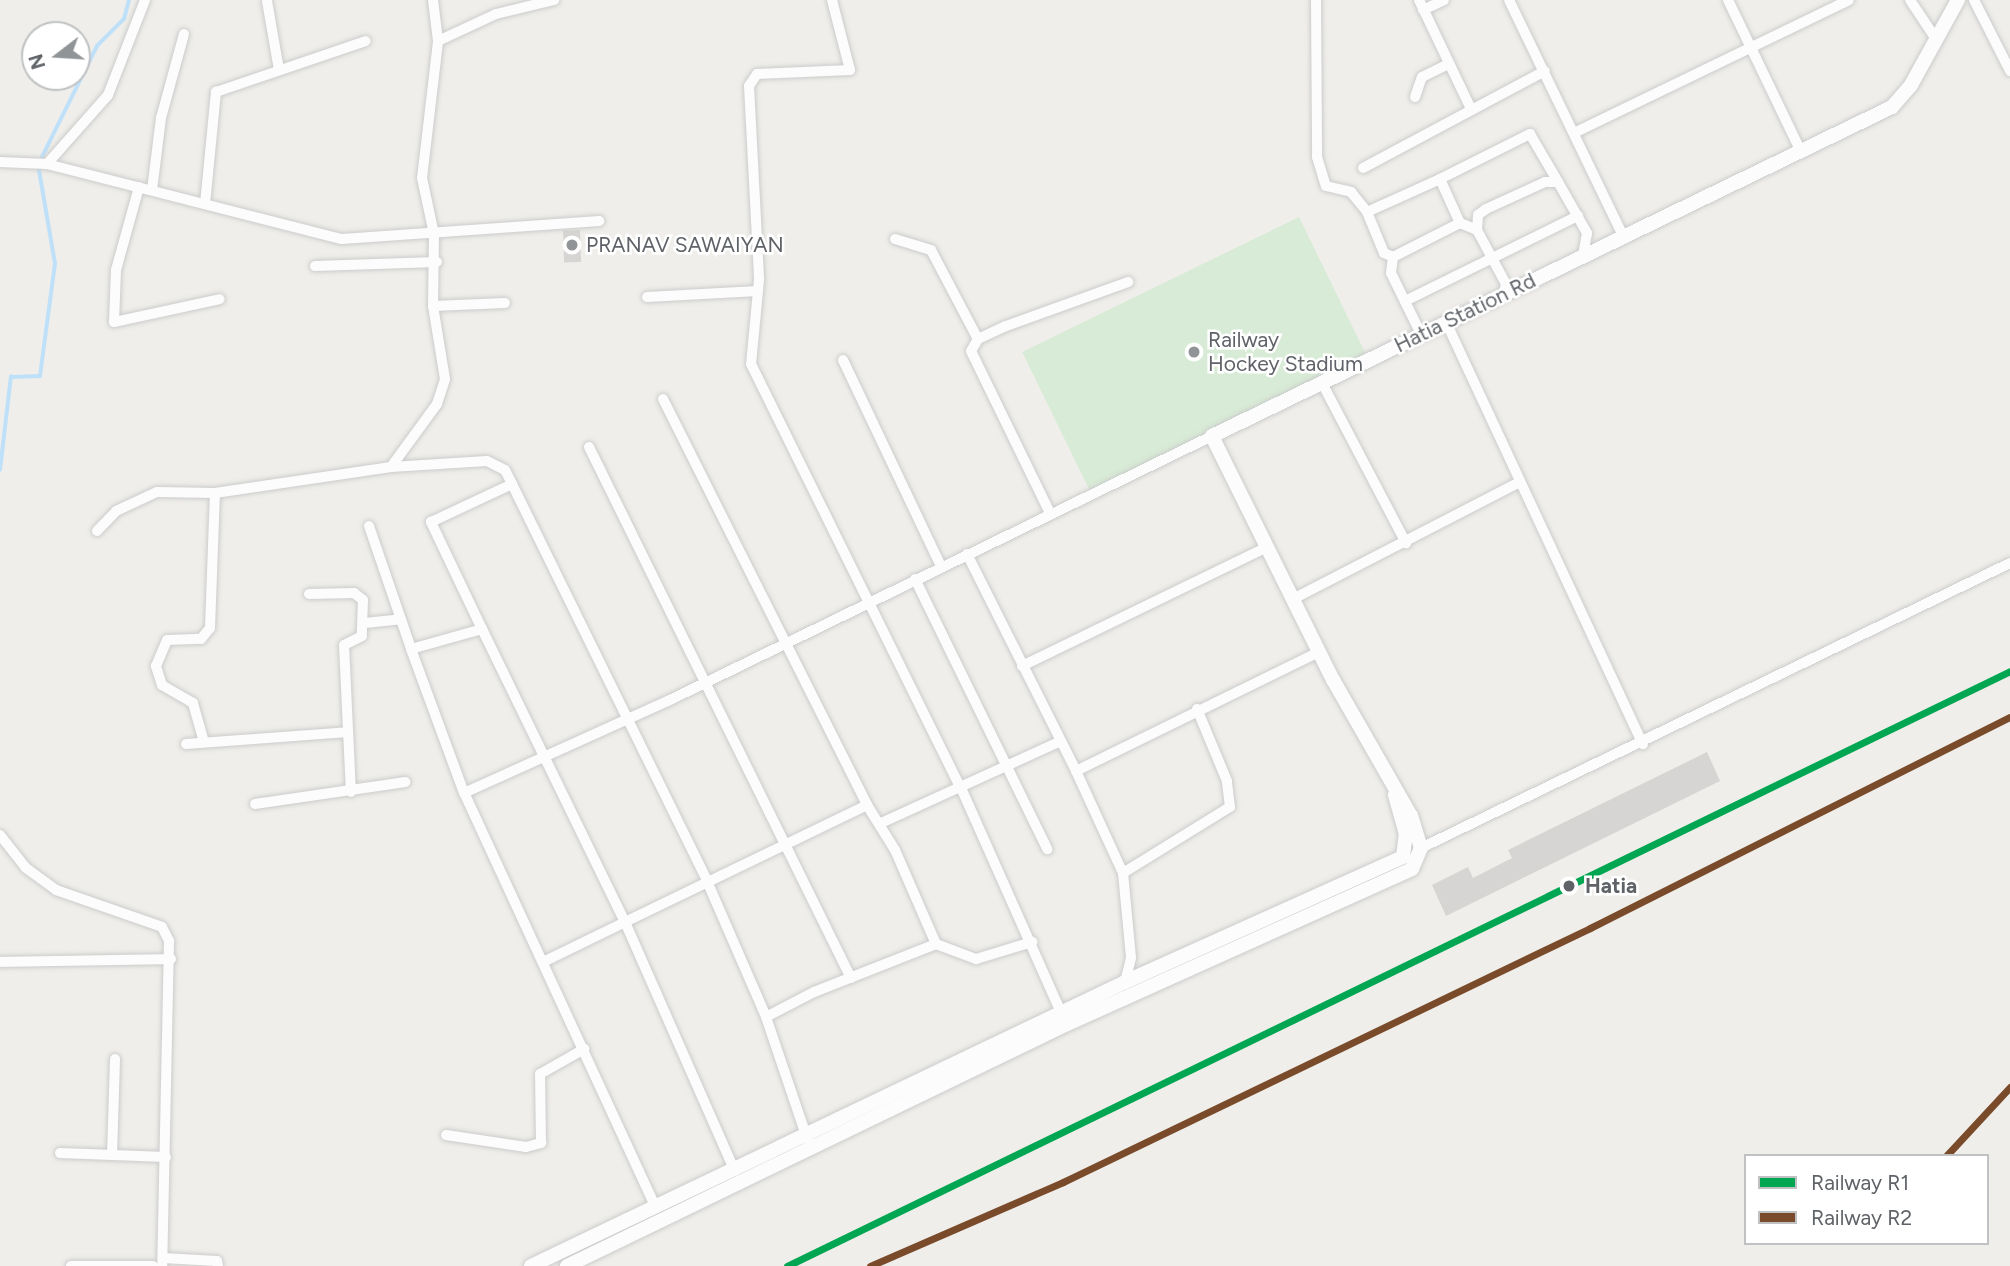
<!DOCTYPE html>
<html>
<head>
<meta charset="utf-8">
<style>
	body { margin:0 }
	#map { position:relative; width:2010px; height:1266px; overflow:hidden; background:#efeeea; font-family:Figtree,sans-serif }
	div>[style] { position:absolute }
	.green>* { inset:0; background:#d8ebd6; transform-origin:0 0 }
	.stream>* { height:3.5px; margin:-1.75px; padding:0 1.75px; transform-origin:1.75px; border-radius:1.75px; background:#bfe0f9 }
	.building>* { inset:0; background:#d6d5d3; transform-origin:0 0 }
	.roads { filter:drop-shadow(0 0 2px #cbcccc) drop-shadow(0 0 2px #cbcccc) }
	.street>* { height:10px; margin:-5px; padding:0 5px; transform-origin:5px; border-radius:5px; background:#fdfcfc }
	.secondary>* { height:14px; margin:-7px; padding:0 7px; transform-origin:7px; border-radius:7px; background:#fdfcfc }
	.rail-1>* { height:7px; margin:-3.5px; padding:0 3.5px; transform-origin:3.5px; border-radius:3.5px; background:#00a651 }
	.rail-2>* { height:7px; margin:-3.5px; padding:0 3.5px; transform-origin:3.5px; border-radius:3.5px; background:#7a4b2a }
	.dots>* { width:19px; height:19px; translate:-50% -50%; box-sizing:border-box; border:4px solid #fff; border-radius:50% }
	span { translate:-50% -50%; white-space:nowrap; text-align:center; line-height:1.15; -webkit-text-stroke:5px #fff; paint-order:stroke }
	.poi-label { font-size:21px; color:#5f6368 }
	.left { translate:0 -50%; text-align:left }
	.street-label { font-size:21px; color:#5f6368 }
	.stop-label { font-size:21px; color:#5f6368; font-weight:700 }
	.legend { position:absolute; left:1744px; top:1154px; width:245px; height:91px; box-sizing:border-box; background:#fff; border:2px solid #bfc1c3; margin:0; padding:9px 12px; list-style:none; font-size:21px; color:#5f6368 }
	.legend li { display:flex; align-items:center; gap:14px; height:35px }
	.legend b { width:35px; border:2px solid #bfc1c3 }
	.north { position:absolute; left:21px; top:21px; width:70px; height:70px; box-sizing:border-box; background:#fff; border:2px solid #bfc1c3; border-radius:50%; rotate:253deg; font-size:19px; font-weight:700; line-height:28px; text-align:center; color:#5f6368 }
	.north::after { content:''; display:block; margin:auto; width:24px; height:32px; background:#919496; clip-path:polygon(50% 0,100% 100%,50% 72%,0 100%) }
</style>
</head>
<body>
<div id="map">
	<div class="green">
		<i style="left:1299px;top:217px;width:154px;height:308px;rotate:64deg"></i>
	</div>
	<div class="stream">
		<i style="left:42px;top:157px;width:124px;rotate:-63.6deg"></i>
		<i style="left:97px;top:46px;width:38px;rotate:-45deg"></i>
		<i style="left:124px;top:19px;width:20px;rotate:-75deg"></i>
		<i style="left:0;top:470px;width:94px;rotate:-83.3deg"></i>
		<i style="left:11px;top:377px;width:29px;rotate:-2deg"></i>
		<i style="left:40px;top:376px;width:113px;rotate:-82.4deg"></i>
		<i style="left:55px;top:264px;width:95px;rotate:-99.7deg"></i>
	</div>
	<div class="building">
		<i style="left:580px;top:230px;width:32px;height:17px;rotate:88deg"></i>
		<i style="clip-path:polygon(1707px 752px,1720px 781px,1446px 916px,1432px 885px,1468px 867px,1473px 878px,1512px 858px,1508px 850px)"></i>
	</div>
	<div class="roads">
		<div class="street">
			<i style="left:433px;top:0;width:41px;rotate:83deg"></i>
			<i style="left:832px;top:0;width:72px;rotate:75.6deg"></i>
			<i style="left:850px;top:70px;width:93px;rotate:177.5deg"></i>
			<i style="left:757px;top:74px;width:14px;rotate:124deg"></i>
			<i style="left:749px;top:86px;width:194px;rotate:87deg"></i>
			<i style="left:759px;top:280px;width:84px;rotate:95.4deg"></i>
			<i style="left:751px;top:364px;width:475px;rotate:63.7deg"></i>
			<i style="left:962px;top:790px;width:251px;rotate:66deg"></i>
			<i style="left:1316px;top:0;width:157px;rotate:89.6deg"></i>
			<i style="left:1317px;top:157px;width:30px;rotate:73deg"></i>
			<i style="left:1326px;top:186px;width:26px;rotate:13deg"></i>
			<i style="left:1351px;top:192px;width:26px;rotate:51deg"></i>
			<i style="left:1419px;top:0;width:121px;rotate:64.5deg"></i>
			<i style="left:1509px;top:0;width:264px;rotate:64.2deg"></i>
			<i style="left:1728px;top:0;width:169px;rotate:64.3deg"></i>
			<i style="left:1910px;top:0;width:47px;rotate:56.3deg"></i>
			<i style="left:1974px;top:0;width:80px;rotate:63.1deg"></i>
			<i style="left:267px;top:1px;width:70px;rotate:80.1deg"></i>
			<i style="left:1423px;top:10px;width:23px;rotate:-25deg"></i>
			<i style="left:1415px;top:97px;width:21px;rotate:-71deg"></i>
			<i style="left:1422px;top:77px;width:30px;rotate:-26deg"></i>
			<i style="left:1576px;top:132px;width:303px;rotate:-25.8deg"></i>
			<i style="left:0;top:162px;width:47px;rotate:2.4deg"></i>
			<i style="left:47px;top:164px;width:304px;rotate:14.3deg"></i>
			<i style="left:342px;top:239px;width:258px;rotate:-4deg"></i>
			<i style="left:47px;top:164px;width:92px;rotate:-48.5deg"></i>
			<i style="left:108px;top:95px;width:102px;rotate:-68.7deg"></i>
			<i style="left:1363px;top:168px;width:206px;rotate:-28.1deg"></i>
			<i style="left:1440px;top:179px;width:101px;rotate:-26.6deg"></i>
			<i style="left:1530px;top:134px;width:56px;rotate:59.7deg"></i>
			<i style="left:139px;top:187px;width:86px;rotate:105.5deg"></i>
			<i style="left:116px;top:270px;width:52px;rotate:92.2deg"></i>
			<i style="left:114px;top:322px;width:108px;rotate:-12.2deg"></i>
			<i style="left:152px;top:190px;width:73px;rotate:-82.9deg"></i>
			<i style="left:161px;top:118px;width:87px;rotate:-74.7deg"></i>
			<i style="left:205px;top:204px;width:113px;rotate:-84.4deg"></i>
			<i style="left:216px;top:92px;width:158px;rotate:-18.8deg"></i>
			<i style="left:1477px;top:230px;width:15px;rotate:-86deg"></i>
			<i style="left:1478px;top:215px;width:10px;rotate:-37deg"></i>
			<i style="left:1486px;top:209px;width:65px;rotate:-24.6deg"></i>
			<i style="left:1545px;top:182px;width:13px"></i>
			<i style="left:1558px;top:182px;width:59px;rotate:60.4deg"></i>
			<i style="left:1587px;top:233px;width:23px;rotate:100deg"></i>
			<i style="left:895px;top:239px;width:38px;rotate:17deg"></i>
			<i style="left:931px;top:250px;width:101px;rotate:62.2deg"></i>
			<i style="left:1393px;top:257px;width:10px;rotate:-156deg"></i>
			<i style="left:1384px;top:253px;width:44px;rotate:-112.5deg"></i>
			<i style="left:1367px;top:212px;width:80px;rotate:-24.3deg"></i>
			<i style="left:1440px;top:179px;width:48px;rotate:65.6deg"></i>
			<i style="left:315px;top:266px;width:122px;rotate:-1.9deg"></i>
			<i style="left:647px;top:297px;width:111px;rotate:-3.1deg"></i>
			<i style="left:1405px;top:301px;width:193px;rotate:-26.2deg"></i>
			<i style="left:433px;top:306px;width:72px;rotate:-2.4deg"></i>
			<i style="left:1446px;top:322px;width:466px;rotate:65deg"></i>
			<i style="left:1421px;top:334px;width:68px;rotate:-116.2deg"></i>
			<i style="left:1391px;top:273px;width:16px;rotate:-83deg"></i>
			<i style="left:1393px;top:257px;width:75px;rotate:-26.9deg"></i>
			<i style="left:1460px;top:223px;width:18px;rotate:22deg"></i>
			<i style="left:1477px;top:230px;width:61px;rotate:61.8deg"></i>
			<i style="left:1506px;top:284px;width:9px;rotate:103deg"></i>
			<i style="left:843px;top:360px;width:228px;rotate:64.6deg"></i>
			<i style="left:1322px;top:383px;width:181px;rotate:62.3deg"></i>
			<i style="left:663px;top:399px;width:454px;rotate:63.3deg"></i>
			<i style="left:589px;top:447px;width:592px;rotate:63.74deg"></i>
			<i style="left:391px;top:467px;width:78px;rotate:-53.9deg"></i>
			<i style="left:437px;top:404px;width:26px;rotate:-72deg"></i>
			<i style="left:445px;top:379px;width:74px;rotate:-99.3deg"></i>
			<i style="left:433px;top:306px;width:72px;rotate:-89.2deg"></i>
			<i style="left:434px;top:234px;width:57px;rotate:-102.1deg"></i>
			<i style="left:422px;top:178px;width:138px;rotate:-83.3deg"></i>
			<i style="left:438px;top:41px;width:64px;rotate:-25deg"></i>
			<i style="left:496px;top:14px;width:60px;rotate:-13.6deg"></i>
			<i style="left:1050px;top:513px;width:180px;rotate:-116deg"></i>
			<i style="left:971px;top:351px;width:14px;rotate:-60deg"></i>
			<i style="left:978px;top:339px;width:31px;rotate:-25deg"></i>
			<i style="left:1006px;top:326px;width:130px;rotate:-19.8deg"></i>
			<i style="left:369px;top:526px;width:130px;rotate:71.1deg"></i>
			<i style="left:97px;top:531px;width:28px;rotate:-46deg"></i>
			<i style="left:116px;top:511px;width:45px;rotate:-24.9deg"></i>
			<i style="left:157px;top:492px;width:58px;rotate:1deg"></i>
			<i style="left:967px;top:554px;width:243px;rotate:63.3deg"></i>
			<i style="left:1076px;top:771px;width:271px;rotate:-26.1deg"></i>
			<i style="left:915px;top:579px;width:301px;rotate:63.9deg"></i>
			<i style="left:309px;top:594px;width:45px;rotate:-1.3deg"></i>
			<i style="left:354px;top:593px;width:11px;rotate:38deg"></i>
			<i style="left:363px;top:600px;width:36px;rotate:92deg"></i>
			<i style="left:362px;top:636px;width:20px;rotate:153deg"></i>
			<i style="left:344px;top:645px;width:147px;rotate:87.3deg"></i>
			<i style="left:1293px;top:599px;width:253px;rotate:-27.3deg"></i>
			<i style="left:365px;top:623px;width:36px;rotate:-6deg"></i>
			<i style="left:482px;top:629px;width:119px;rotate:-115.5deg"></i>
			<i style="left:431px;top:522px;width:89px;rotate:-25.1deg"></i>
			<i style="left:512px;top:484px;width:442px;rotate:63.8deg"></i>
			<i style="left:707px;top:881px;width:148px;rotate:66.5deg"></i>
			<i style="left:1022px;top:666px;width:272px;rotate:-25.9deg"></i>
			<i style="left:204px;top:742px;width:41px;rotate:-105.8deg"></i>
			<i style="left:193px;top:703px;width:36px;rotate:-150deg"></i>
			<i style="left:162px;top:685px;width:20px;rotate:-108deg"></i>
			<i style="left:156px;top:666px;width:28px;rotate:-67deg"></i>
			<i style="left:167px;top:640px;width:34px;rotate:-2deg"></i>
			<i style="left:201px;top:639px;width:14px;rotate:-51deg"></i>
			<i style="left:210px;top:628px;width:135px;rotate:-87.9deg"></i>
			<i style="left:215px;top:493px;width:178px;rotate:-8.4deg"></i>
			<i style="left:391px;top:467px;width:96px;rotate:-3.6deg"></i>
			<i style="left:487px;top:461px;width:20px;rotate:27deg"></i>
			<i style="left:505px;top:470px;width:16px;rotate:63deg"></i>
			<i style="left:186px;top:744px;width:162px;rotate:-4.2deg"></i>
			<i style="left:1076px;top:771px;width:112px;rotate:65.3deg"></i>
			<i style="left:1123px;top:873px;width:85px;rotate:84.6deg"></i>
			<i style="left:1131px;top:958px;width:25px;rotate:104deg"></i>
			<i style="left:464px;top:793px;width:153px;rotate:-110.2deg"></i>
			<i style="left:411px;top:649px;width:74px;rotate:-15.7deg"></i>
			<i style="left:482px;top:629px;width:326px;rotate:64deg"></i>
			<i style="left:625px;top:922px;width:269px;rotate:-25.8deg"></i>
			<i style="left:867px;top:805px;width:53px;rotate:58.1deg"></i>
			<i style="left:895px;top:850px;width:103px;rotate:66.4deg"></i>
			<i style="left:936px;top:944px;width:131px;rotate:158.5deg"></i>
			<i style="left:814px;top:992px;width:54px;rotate:152.5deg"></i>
			<i style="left:766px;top:1017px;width:131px;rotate:71.3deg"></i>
			<i style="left:255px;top:804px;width:152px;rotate:-8.3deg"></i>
			<i style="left:879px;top:824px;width:198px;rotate:-24.5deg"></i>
			<i style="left:0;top:835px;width:42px;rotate:51.8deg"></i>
			<i style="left:26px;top:868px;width:37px;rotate:36deg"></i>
			<i style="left:56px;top:890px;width:112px;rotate:19.2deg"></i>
			<i style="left:162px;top:927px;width:16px;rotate:63deg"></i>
			<i style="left:169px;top:941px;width:325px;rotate:91.2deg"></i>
			<i style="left:1421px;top:848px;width:654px;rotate:-25.82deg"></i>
			<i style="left:1123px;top:873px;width:126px;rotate:-31.7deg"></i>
			<i style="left:1230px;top:807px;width:26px;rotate:-97deg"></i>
			<i style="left:1227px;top:781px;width:78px;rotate:-112.6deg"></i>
			<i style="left:936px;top:944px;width:43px;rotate:20.6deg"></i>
			<i style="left:976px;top:959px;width:59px;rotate:-16.9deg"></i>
			<i style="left:0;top:962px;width:171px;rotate:-1deg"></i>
			<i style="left:543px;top:962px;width:91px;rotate:-26deg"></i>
			<i style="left:625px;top:922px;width:272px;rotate:66.2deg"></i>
			<i style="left:446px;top:1135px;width:81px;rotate:8.5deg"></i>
			<i style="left:526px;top:1147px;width:16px;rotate:-15deg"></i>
			<i style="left:541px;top:1143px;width:69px;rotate:-90.8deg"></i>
			<i style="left:540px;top:1074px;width:51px;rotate:-29.6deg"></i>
			<i style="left:60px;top:1153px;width:106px;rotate:2.2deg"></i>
			<i style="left:112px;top:1155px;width:96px;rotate:-88.2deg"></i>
			<i style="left:656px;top:1208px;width:457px;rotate:-114.8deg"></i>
			<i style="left:464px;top:793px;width:228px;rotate:-24.3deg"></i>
			<i style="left:672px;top:699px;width:601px;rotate:-25.97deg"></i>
			<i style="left:163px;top:1258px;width:54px;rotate:3.2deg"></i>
			<i style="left:217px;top:1261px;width:5px;rotate:79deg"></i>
			<i style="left:71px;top:1266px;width:82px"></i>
		</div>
		<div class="secondary">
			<i style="left:531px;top:1266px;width:658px;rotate:-25.55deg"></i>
			<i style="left:1125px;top:982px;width:305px;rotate:-24.2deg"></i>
			<i style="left:1403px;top:857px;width:23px;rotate:-83deg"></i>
			<i style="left:1406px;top:834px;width:41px;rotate:-105.8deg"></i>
			<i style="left:567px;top:1266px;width:555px;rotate:-25.83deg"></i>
			<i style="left:1067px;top:1024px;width:378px;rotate:-24.2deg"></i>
			<i style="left:1412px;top:869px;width:23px;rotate:-67deg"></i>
			<i style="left:1421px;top:848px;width:34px;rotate:-107deg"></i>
			<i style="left:1411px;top:816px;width:157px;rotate:-119.8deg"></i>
			<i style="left:1333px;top:680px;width:272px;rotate:-116.4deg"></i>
			<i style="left:1212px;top:436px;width:755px;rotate:-25.82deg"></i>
			<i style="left:1892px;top:107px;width:29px;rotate:-49deg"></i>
			<i style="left:1911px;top:85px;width:97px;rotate:-61.1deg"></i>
		</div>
	</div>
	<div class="rail-1">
		<i style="left:787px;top:1266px;width:1360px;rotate:-25.94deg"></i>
	</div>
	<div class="rail-2">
		<i style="left:1946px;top:1156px;width:94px;rotate:-47.2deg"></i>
		<i style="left:870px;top:1266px;width:210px;rotate:-23.5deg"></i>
		<i style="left:1063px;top:1182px;width:585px;rotate:-25.73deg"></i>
		<i style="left:1590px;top:928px;width:470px;rotate:-26.7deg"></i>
	</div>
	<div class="dots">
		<i style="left:572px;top:245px;background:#919496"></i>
		<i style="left:1194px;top:352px;background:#919496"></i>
		<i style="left:1569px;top:886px;background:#5f6368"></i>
	</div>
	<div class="poi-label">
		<span class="left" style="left:586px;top:245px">PRANAV SAWAIYAN</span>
		<span class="left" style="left:1208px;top:352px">Railway<br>Hockey Stadium</span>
	</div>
	<div class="street-label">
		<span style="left:1465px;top:313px;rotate:-26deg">Hatia Station Rd</span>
	</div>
	<div class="stop-label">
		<span class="left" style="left:1585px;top:886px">Hatia</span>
	</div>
	<ul class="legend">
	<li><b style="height:9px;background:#00a651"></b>Railway R1</li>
	<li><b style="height:9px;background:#7a4b2a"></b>Railway R2</li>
	</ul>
	<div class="north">N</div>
</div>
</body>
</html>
